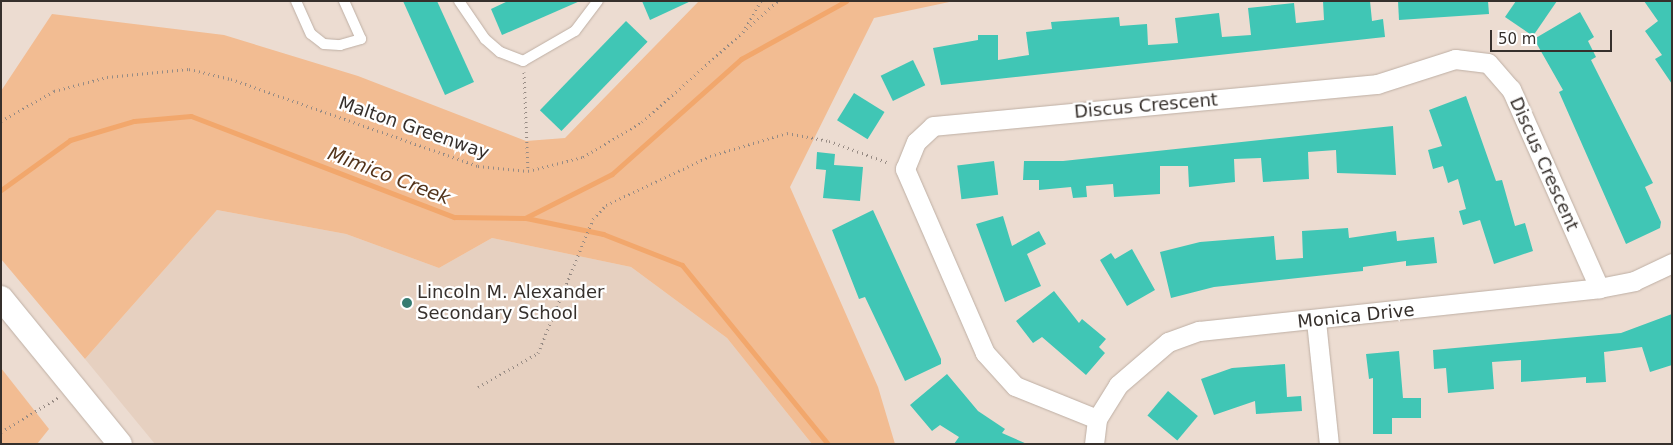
<!DOCTYPE html>
<html>
<head>
<meta charset="utf-8">
<style>
	body { margin:0 }
	#map { position:relative; width:1673px; height:445px; overflow:hidden; background:#ecdcd1; font-family:"DejaVu Sans",sans-serif }
	div>[style] { position:absolute }
	.built>* { inset:0; background:#e6d0c0 }
	.green>* { inset:0; background:#f2bc92 }
	.stream>* { height:5px; margin:-2.5px; padding:0 2.5px; transform-origin:2.5px; border-radius:2.5px; background:#f2a76c }
	.building>* { inset:0; background:#40c6b5; transform-origin:0 0 }
	.path>* { height:3px; margin-top:-1.5px; transform-origin:0; background:repeating-linear-gradient(90deg,#978b84 0 1px,transparent 0 5px) }
	.roads { filter:drop-shadow(0 0 1px #beafa4) drop-shadow(0 0 1px #beafa4) }
	.service>* { height:10px; margin:-5px; padding:0 5px; transform-origin:5px; border-radius:5px; background:#fff }
	.minor>* { height:19px; margin:-9.5px; padding:0 9.5px; transform-origin:9.5px; border-radius:9.5px; background:#fff }
	.tertiary>* { height:24px; margin:-12px; padding:0 12px; transform-origin:12px; border-radius:12px; background:#fff }
	.dots>* { width:14px; height:14px; translate:-50% -50%; box-sizing:border-box; border:2px solid #fff; border-radius:50% }
	span { translate:-50% -50%; white-space:nowrap; text-align:center; line-height:1.15; -webkit-text-stroke:4.5px #fff; paint-order:stroke }
	.street-label { font-size:18px; color:#36302c }
	.poi-label { font-size:18px; color:#36302c }
	.left { translate:0 -50%; text-align:left }
	.water-label { font-size:19px; color:#53341b; font-style:italic }
	.frame { position:absolute; inset:0; border:2px solid #36302c; pointer-events:none }
	.scale { position:absolute; left:1490px; top:30px; width:122px; height:22px; box-sizing:border-box; border:2px solid #36302c; border-top:0; padding-left:6px; font-size:15px; line-height:18px; white-space:nowrap; color:#36302c; -webkit-text-stroke:4px #fff; paint-order:stroke }
</style>
</head>
<body>
<div id="map">
	<div class="built">
		<i style="clip-path:polygon(217px 210px,346px 234px,439px 268px,492px 238px,631px 267px,727px 338px,812px 444px,155px 444px,85px 359px)"></i>
	</div>
	<div class="green">
		<i style="clip-path:polygon(699px 1px,954px 1px,874px 18px,790px 187px,878px 387px,895px 444px,812px 444px,727px 338px,631px 267px,492px 238px,439px 268px,346px 234px,217px 210px,85px 359px,1px 259px,1px 91px,52px 14px,224px 35px,358px 76px,526px 141px,565px 138px)"></i>
		<i style="clip-path:polygon(1px 368px,49px 429px,37px 444px,1px 444px)"></i>
	</div>
	<div class="stream">
		<i style="left:1px;top:190px;width:85px;rotate:-35.9deg"></i>
		<i style="left:70px;top:140px;width:67px;rotate:-16.5deg"></i>
		<i style="left:134px;top:121px;width:57px;rotate:-5deg"></i>
		<i style="left:191px;top:116px;width:282px;rotate:21deg"></i>
		<i style="left:454px;top:217px;width:71px;rotate:0.8deg"></i>
		<i style="left:525px;top:218px;width:97px;rotate:-26.8deg"></i>
		<i style="left:612px;top:174px;width:173px;rotate:-41.7deg"></i>
		<i style="left:741px;top:59px;width:120px;rotate:-28.9deg"></i>
		<i style="left:526px;top:218px;width:79px;rotate:11.7deg"></i>
		<i style="left:603px;top:234px;width:85px;rotate:21.4deg"></i>
		<i style="left:682px;top:265px;width:231px;rotate:50.8deg"></i>
	</div>
	<div class="building">
		<i style="clip-path:polygon(403px 1px,437px 1px,474px 82px,445px 95px)"></i>
		<i style="clip-path:polygon(508px 1px,580px 1px,502px 35px,491px 9px)"></i>
		<i style="clip-path:polygon(642px 1px,691px 1px,650px 20px)"></i>
		<i style="clip-path:polygon(1323px 1px,1370px 1px,1372px 21px,1383px 19px,1385px 37px,941px 85px,933px 48px,978px 40px,978px 35px,998px 35px,998px 60px,1029px 55px,1026px 32px,1052px 29px,1051px 22px,1119px 17px,1120px 26px,1147px 24px,1148px 45px,1178px 43px,1175px 18px,1219px 13px,1222px 37px,1251px 35px,1248px 8px,1294px 3px,1296px 23px,1324px 20px)"></i>
		<i style="clip-path:polygon(1398px 1px,1488px 1px,1489px 14px,1399px 20px)"></i>
		<i style="clip-path:polygon(1516px 1px,1557px 1px,1533px 36px,1505px 17px)"></i>
		<i style="clip-path:polygon(1644px 1px,1672px 1px,1672px 84px,1655px 59px,1662px 55px,1645px 31px,1658px 21px)"></i>
		<i style="clip-path:polygon(1580px 12px,1594px 37px,1588px 41px,1596px 57px,1591px 60px,1653px 183px,1645px 187px,1661px 222px,1660px 228px,1626px 244px,1559px 92px,1563px 90px,1534px 39px)"></i>
		<i style="left:626px;top:21px;width:30px;height:124px;rotate:44deg"></i>
		<i style="left:913px;top:60px;width:28px;height:36px;rotate:64deg"></i>
		<i style="left:854px;top:93px;width:36px;height:32px;rotate:32deg"></i>
		<i style="clip-path:polygon(1466px 96px,1496px 181px,1502px 180px,1515px 226px,1525px 223px,1533px 251px,1494px 264px,1480px 220px,1463px 225px,1459px 211px,1466px 209px,1458px 179px,1448px 183px,1443px 166px,1433px 169px,1428px 150px,1442px 146px,1429px 110px)"></i>
		<i style="clip-path:polygon(1393px 126px,1396px 175px,1337px 173px,1336px 150px,1308px 152px,1309px 179px,1263px 182px,1261px 158px,1234px 159px,1235px 182px,1189px 187px,1188px 166px,1160px 166px,1160px 194px,1114px 197px,1113px 184px,1086px 186px,1087px 197px,1073px 198px,1071px 187px,1039px 190px,1039px 180px,1023px 180px,1024px 161px,1063px 161px)"></i>
		<i style="clip-path:polygon(817px 152px,835px 154px,834px 165px,863px 167px,860px 201px,823px 198px,826px 170px,816px 169px)"></i>
		<i style="left:994px;top:161px;width:34px;height:37px;rotate:83deg"></i>
		<i style="clip-path:polygon(873px 210px,941px 359px,941px 364px,905px 381px,865px 297px,859px 299px,832px 230px)"></i>
		<i style="clip-path:polygon(1003px 216px,1012px 246px,1039px 231px,1046px 244px,1027px 254px,1041px 286px,1005px 302px,976px 224px)"></i>
		<i style="clip-path:polygon(1348px 228px,1349px 238px,1396px 231px,1397px 241px,1434px 237px,1437px 263px,1406px 266px,1406px 261px,1363px 267px,1363px 271px,1214px 287px,1171px 298px,1160px 252px,1200px 242px,1274px 236px,1276px 260px,1303px 258px,1302px 231px)"></i>
		<i style="clip-path:polygon(1132px 249px,1155px 290px,1127px 306px,1100px 260px,1111px 253px,1115px 259px)"></i>
		<i style="clip-path:polygon(1054px 291px,1079px 323px,1082px 319px,1106px 339px,1099px 347px,1105px 353px,1086px 375px,1042px 337px,1033px 343px,1016px 321px)"></i>
		<i style="clip-path:polygon(1672px 314px,1672px 365px,1650px 372px,1642px 347px,1604px 352px,1606px 382px,1586px 383px,1586px 377px,1521px 382px,1521px 360px,1492px 362px,1494px 389px,1448px 393px,1446px 368px,1434px 369px,1433px 350px,1621px 333px)"></i>
		<i style="clip-path:polygon(1399px 351px,1403px 398px,1421px 398px,1421px 418px,1392px 418px,1392px 434px,1373px 434px,1373px 378px,1369px 379px,1366px 354px)"></i>
		<i style="clip-path:polygon(1285px 364px,1287px 397px,1301px 396px,1302px 411px,1256px 414px,1255px 401px,1214px 415px,1201px 379px,1232px 368px)"></i>
		<i style="clip-path:polygon(947px 374px,978px 411px,1005px 429px,1002px 433px,1027px 444px,954px 444px,959px 437px,940px 425px,932px 431px,910px 405px)"></i>
		<i style="left:1168px;top:391px;width:39px;height:32px;rotate:40deg"></i>
	</div>
	<div class="path">
		<i style="left:743px;top:32px;width:36px;rotate:-60deg"></i>
		<i style="left:524px;top:72px;width:99px;rotate:87.7deg"></i>
		<i style="left:1px;top:121px;width:61px;rotate:-29.5deg"></i>
		<i style="left:54px;top:91px;width:55px;rotate:-14.8deg"></i>
		<i style="left:107px;top:77px;width:82px;rotate:-5.6deg"></i>
		<i style="left:189px;top:69px;width:43px;rotate:13.4deg"></i>
		<i style="left:231px;top:79px;width:262px;rotate:19.4deg"></i>
		<i style="left:478px;top:166px;width:50px;rotate:5.7deg"></i>
		<i style="left:528px;top:171px;width:57px;rotate:-14.3deg"></i>
		<i style="left:583px;top:157px;width:69px;rotate:-30.7deg"></i>
		<i style="left:642px;top:122px;width:182px;rotate:-41.7deg"></i>
		<i style="left:478px;top:387px;width:69px;rotate:-29.5deg"></i>
		<i style="left:538px;top:353px;width:145px;rotate:-67.7deg"></i>
		<i style="left:593px;top:219px;width:19px;rotate:-47deg"></i>
		<i style="left:606px;top:205px;width:115px;rotate:-25.2deg"></i>
		<i style="left:710px;top:156px;width:80px;rotate:-16.6deg"></i>
		<i style="left:787px;top:133px;width:43px;rotate:10.8deg"></i>
		<i style="left:829px;top:141px;width:64px;rotate:20.1deg"></i>
		<i style="left:1px;top:432px;width:68px;rotate:-31.1deg"></i>
	</div>
	<div class="roads">
		<div class="service">
			<i style="left:296px;top:1px;width:36px;rotate:66deg"></i>
			<i style="left:311px;top:34px;width:16px;rotate:38deg"></i>
			<i style="left:324px;top:44px;width:16px;rotate:4deg"></i>
			<i style="left:340px;top:45px;width:22px;rotate:-16deg"></i>
			<i style="left:361px;top:39px;width:42px;rotate:-114.1deg"></i>
			<i style="left:459px;top:1px;width:46px;rotate:55.6deg"></i>
			<i style="left:485px;top:39px;width:20px;rotate:41deg"></i>
			<i style="left:500px;top:52px;width:25px;rotate:21deg"></i>
			<i style="left:523px;top:61px;width:60px;rotate:-30deg"></i>
			<i style="left:575px;top:31px;width:38px;rotate:-53deg"></i>
		</div>
		<div class="minor">
			<i style="left:1316px;top:321px;width:124px;rotate:84deg"></i>
			<i style="left:1097px;top:419px;width:88px;rotate:-158.1deg"></i>
			<i style="left:1015px;top:386px;width:45px;rotate:-132.3deg"></i>
			<i style="left:985px;top:353px;width:201px;rotate:-113.5deg"></i>
			<i style="left:905px;top:169px;width:29px;rotate:-68deg"></i>
			<i style="left:916px;top:142px;width:23px;rotate:-43deg"></i>
			<i style="left:933px;top:126px;width:446px;rotate:-5.4deg"></i>
			<i style="left:1377px;top:84px;width:82px;rotate:-17.8deg"></i>
			<i style="left:1455px;top:59px;width:33px;rotate:7deg"></i>
			<i style="left:1488px;top:63px;width:35px;rotate:49deg"></i>
			<i style="left:1511px;top:89px;width:218px;rotate:66.1deg"></i>
			<i style="left:1094px;top:444px;width:25px;rotate:-83deg"></i>
			<i style="left:1097px;top:419px;width:40px;rotate:-58deg"></i>
			<i style="left:1118px;top:385px;width:66px;rotate:-40.7deg"></i>
			<i style="left:1168px;top:342px;width:33px;rotate:-20deg"></i>
			<i style="left:1199px;top:331px;width:402px;rotate:-6.1deg"></i>
			<i style="left:1599px;top:288px;width:36px;rotate:-11deg"></i>
			<i style="left:1634px;top:281px;width:42px;rotate:-25.3deg"></i>
		</div>
		<div class="tertiary">
			<i style="left:1px;top:298px;width:188px;rotate:50.8deg"></i>
		</div>
	</div>
	<div class="dots">
		<i style="left:407px;top:303px;background:#367c72"></i>
	</div>
	<div class="street-label">
		<span style="left:1146px;top:106px;rotate:-5deg">Discus Crescent</span>
		<span style="left:414px;top:128px;rotate:19deg">Malton Greenway</span>
		<span style="left:1544px;top:164px;rotate:66deg">Discus Crescent</span>
		<span style="left:1356px;top:316px;rotate:-6deg">Monica Drive</span>
	</div>
	<div class="poi-label">
		<span class="left" style="left:417px;top:303px">Lincoln M. Alexander<br>Secondary School</span>
	</div>
	<div class="water-label">
		<span style="left:389px;top:176px;rotate:21deg">Mimico Creek</span>
	</div>
	<div class="frame"></div>
	<div class="scale">50 m</div>
</div>
</body>
</html>
